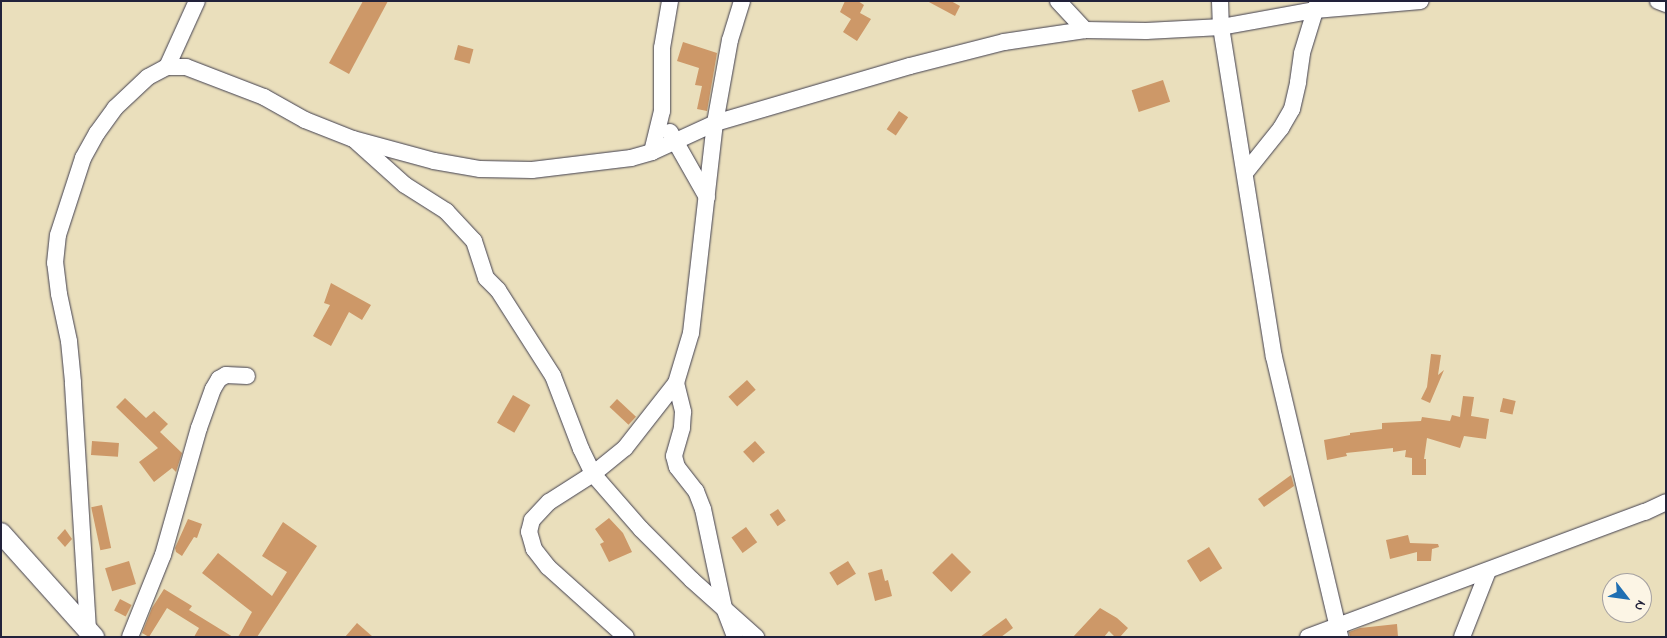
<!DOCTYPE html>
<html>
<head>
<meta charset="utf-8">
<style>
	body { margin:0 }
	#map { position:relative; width:1667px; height:638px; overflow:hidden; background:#eadfbc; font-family:"Indie Flower",sans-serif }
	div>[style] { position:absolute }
	.building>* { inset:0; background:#cd9868; transform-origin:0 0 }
	.roads { filter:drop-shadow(0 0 1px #403e4e) drop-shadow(0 0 1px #403e4e) }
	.minor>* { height:16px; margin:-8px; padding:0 8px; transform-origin:8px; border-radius:8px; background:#fff }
	.major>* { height:20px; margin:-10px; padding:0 10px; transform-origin:10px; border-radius:10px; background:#fff }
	span { translate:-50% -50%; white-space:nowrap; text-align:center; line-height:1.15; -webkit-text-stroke:4.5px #fcf5e5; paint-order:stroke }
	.frame { position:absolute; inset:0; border:2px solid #22223b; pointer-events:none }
	.north { position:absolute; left:1602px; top:573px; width:50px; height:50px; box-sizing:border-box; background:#fcf5e5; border:1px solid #a5a1a1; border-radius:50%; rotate:120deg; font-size:14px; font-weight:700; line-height:20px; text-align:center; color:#22223b }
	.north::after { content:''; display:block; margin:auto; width:18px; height:22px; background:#1f6fb2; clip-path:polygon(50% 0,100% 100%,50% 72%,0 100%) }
</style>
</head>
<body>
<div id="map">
	<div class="building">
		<i style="clip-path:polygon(363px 1px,388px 1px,349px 74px,329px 63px)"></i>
		<i style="clip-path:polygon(845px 1px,858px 1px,864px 5px,860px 13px,871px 19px,857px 41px,843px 32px,851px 19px,840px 12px)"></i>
		<i style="clip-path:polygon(927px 1px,951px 1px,960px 6px,955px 16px)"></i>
		<i style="clip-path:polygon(683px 42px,717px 53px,707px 111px,697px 109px,702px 86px,695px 85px,699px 68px,677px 61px)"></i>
		<i style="left:458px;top:45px;width:16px;height:15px;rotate:15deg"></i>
		<i style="left:1163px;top:80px;width:23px;height:33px;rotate:72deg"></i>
		<i style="left:899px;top:111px;width:11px;height:22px;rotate:34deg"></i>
		<i style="clip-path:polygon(331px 283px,371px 305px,362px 320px,349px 312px,331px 346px,313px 336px,330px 305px,324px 303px)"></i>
		<i style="clip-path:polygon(1431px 354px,1441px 355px,1438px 375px,1444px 370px,1430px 403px,1421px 399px,1427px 387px)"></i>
		<i style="left:747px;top:380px;width:13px;height:25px;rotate:48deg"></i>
		<i style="left:513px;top:395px;width:20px;height:32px;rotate:30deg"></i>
		<i style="clip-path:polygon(1463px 396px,1474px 397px,1471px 416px,1489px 419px,1486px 439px,1464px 436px,1460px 448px,1427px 438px,1424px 459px,1426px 459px,1426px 475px,1412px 475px,1412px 458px,1405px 457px,1406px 450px,1393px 452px,1393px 448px,1346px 453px,1347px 456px,1327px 460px,1324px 440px,1350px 435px,1350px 433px,1382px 429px,1382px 423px,1421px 421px,1422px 417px,1450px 421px,1452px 415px,1460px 417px)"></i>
		<i style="clip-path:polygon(125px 398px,146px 418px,154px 411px,168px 424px,160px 432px,182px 453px,176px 472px,172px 468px,154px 482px,139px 462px,158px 448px,116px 407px)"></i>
		<i style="left:1503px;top:398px;width:13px;height:14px;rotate:13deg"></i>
		<i style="left:617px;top:399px;width:26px;height:11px;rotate:43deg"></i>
		<i style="left:92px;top:441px;width:27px;height:14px;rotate:4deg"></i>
		<i style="left:755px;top:441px;width:15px;height:16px;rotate:48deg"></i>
		<i style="clip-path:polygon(1291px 475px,1294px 486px,1264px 507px,1258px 499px)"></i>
		<i style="left:102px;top:505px;width:44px;height:11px;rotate:78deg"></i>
		<i style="left:778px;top:509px;width:14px;height:10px;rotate:56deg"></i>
		<i style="clip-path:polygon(609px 518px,623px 533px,632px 552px,609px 562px,600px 544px,604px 542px,595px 529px)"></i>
		<i style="clip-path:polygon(188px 519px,202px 524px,197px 538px,194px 537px,182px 556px,176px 552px,175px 548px)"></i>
		<i style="clip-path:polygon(283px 522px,317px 546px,257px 637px,238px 637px,252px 612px,202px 573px,218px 553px,272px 596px,287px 572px,262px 556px)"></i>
		<i style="left:746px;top:527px;width:19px;height:18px;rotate:54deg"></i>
		<i style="clip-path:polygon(65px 529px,72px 539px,65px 547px,57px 538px)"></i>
		<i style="clip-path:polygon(1408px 535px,1410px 543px,1438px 544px,1439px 547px,1432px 549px,1431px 561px,1417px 561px,1417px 552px,1390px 559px,1386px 540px)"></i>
		<i style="left:1209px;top:547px;width:25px;height:26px;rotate:58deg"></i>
		<i style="left:952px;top:553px;width:27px;height:28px;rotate:45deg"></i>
		<i style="left:129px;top:561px;width:24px;height:25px;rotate:73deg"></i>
		<i style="left:848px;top:561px;width:15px;height:22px;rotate:58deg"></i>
		<i style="clip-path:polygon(882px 569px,885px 581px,888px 580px,892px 596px,875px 601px,868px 573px)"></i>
		<i style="clip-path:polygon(164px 589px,192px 606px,189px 610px,233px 637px,194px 637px,199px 628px,167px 608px,149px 637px,142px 633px,152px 608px)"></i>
		<i style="left:120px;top:599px;width:13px;height:13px;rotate:27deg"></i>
		<i style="clip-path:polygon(1100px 608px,1117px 618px,1128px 628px,1120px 637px,1115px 637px,1109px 631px,1104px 637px,1073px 637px)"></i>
		<i style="clip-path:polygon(1006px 618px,1013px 628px,1001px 637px,980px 637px)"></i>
		<i style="clip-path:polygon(357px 623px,373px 637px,345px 637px)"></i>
		<i style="clip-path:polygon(1397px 624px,1398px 637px,1350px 637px,1349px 632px,1360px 628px)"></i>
	</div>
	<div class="roads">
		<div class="minor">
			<i style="left:1058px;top:1px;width:40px;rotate:47deg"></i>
			<i style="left:1220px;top:1px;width:26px;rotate:88deg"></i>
			<i style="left:1221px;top:27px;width:334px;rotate:80.9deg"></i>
			<i style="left:1274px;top:357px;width:288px;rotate:76.7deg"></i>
			<i style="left:1658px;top:1px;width:9px;rotate:21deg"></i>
			<i style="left:167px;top:67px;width:72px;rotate:-65.6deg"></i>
			<i style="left:670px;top:132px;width:75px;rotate:60.4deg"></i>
			<i style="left:357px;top:142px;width:64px;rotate:41.9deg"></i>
			<i style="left:405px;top:185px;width:49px;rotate:32.4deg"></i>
			<i style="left:446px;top:211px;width:41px;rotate:47deg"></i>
			<i style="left:474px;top:241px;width:39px;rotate:72deg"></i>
			<i style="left:486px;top:278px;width:17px;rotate:45deg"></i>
			<i style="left:498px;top:290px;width:102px;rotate:57.4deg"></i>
			<i style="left:553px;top:376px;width:78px;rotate:69deg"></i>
			<i style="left:581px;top:449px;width:28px;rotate:64deg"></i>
			<i style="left:593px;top:474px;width:73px;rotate:48.9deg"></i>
			<i style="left:641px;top:529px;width:72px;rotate:45deg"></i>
			<i style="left:692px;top:580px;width:86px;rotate:41.7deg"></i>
			<i style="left:652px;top:152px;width:42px;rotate:-76.3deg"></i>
			<i style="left:662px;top:111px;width:63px;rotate:-90deg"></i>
			<i style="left:662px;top:48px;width:48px;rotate:-80.3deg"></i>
			<i style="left:1245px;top:173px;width:58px;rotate:-51.3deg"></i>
			<i style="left:1281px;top:128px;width:22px;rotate:-60deg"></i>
			<i style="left:1292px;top:109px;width:28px;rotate:-77deg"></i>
			<i style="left:1298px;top:82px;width:29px;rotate:-82deg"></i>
			<i style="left:1302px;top:53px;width:54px;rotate:-72.9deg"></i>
			<i style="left:676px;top:383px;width:30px;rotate:76deg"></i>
			<i style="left:683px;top:412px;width:16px;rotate:94deg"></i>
			<i style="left:682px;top:428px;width:29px;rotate:106deg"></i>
			<i style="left:674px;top:456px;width:11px;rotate:75deg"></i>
			<i style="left:677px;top:467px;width:31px;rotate:52deg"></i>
			<i style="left:696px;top:491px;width:19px;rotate:69deg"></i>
			<i style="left:703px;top:509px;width:101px;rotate:78deg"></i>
			<i style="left:724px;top:608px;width:31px;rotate:69deg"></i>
			<i style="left:88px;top:630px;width:248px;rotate:-93.5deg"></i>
			<i style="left:73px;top:382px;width:41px;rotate:-95.6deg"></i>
			<i style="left:69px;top:341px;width:48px;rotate:-102deg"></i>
			<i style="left:59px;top:294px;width:31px;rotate:-97deg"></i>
			<i style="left:55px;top:263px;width:28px;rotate:-84deg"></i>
			<i style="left:58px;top:235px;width:81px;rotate:-72deg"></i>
			<i style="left:83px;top:158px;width:29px;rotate:-61deg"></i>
			<i style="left:97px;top:133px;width:31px;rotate:-54deg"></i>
			<i style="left:115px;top:108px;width:45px;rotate:-43.2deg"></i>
			<i style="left:148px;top:77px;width:21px;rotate:-28deg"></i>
			<i style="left:167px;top:67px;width:19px"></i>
			<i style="left:186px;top:67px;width:84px;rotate:21deg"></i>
			<i style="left:264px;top:97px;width:47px;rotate:29.3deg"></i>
			<i style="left:305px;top:120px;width:52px;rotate:21.6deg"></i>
			<i style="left:353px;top:139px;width:84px;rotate:15.2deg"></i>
			<i style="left:434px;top:161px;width:47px;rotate:9.9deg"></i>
			<i style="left:480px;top:169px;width:52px;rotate:1.1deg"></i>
			<i style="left:532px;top:170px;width:100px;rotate:-6.9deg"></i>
			<i style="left:631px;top:158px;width:22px;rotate:-16deg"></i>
			<i style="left:652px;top:152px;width:69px;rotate:-24.7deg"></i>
			<i style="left:715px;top:123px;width:203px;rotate:-16.3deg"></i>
			<i style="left:910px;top:66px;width:97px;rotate:-14.3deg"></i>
			<i style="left:1004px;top:42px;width:82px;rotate:-8.4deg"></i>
			<i style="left:1085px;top:30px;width:61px;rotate:0.9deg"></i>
			<i style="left:1146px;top:31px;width:75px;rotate:-3.1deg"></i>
			<i style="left:1221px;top:27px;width:96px;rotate:-10.3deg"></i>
			<i style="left:1315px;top:10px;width:106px;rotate:-4.9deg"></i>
			<i style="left:130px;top:637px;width:88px;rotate:-68.1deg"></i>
			<i style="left:163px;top:555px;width:132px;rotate:-74.2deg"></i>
			<i style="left:199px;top:428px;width:41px;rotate:-70.3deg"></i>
			<i style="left:213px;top:389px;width:12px;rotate:-59deg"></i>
			<i style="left:219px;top:379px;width:8px;rotate:-30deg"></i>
			<i style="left:226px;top:375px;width:21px;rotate:3deg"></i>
			<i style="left:626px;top:637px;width:105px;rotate:-138.1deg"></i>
			<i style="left:548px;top:567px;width:23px;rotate:-128deg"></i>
			<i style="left:534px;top:549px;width:18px;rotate:-106deg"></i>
			<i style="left:529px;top:532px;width:12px;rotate:-76deg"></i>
			<i style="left:532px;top:520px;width:25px;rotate:-47deg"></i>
			<i style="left:549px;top:502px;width:52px;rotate:-32.5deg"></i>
			<i style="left:593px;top:474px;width:41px;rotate:-39.1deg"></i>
			<i style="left:625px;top:448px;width:83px;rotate:-51.9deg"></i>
			<i style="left:676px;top:383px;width:52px;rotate:-73.3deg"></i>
			<i style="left:691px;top:333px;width:211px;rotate:-83.5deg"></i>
			<i style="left:715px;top:123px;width:84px;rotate:-79.8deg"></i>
			<i style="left:730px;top:40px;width:41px;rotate:-72.9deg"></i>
			<i style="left:1308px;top:637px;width:359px;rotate:-20.4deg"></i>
			<i style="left:1645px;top:512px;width:23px;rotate:-25deg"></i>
			<i style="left:1462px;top:637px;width:71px;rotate:-68.5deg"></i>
		</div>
		<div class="major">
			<i style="left:1px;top:533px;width:140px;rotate:48.2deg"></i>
		</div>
	</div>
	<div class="frame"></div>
	<div class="north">N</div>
</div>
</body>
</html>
